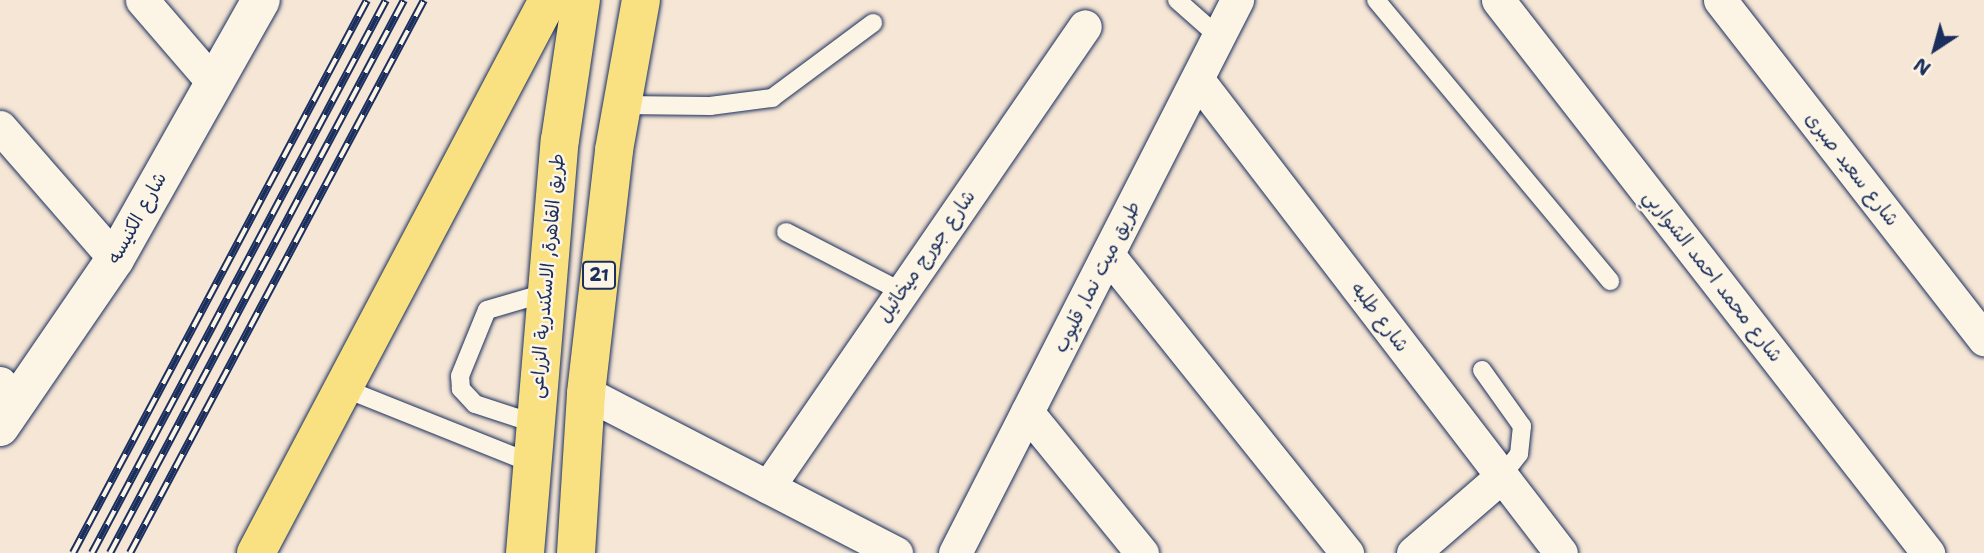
<!DOCTYPE html>
<html>
<head>
<meta charset="utf-8">
<style>
	body { margin:0 }
	#map { position:relative; width:1984px; height:553px; overflow:hidden; background:#f6e6d5; font-family:"Shantell Sans","Playpen Sans Arabic",sans-serif }
	div>[style] { position:absolute }
	.roads { filter:drop-shadow(0 0 2px #1b2f5e) drop-shadow(0 0 2px #1b2f5e) }
	.lane>* { height:18px; margin:-9px; padding:0 9px; transform-origin:9px; border-radius:9px; background:#fcf5e5 }
	.street>* { height:33px; margin:-16.5px; padding:0 16.5px; transform-origin:16.5px; border-radius:16.5px; background:#fcf5e5 }
	.secondary>* { height:38px; margin:-19px; padding:0 19px; transform-origin:19px; border-radius:19px; background:#fcf5e5 }
	.highway>* { height:38px; margin:-19px; padding:0 19px; transform-origin:19px; border-radius:19px; background:#f9e181 }
	.rail>* { height:8px; margin-top:-4px; transform-origin:0; background:repeating-linear-gradient(90deg,#fcf5e5 0 16px,#1b2f5e 0 32px); box-sizing:border-box; border-block:2px solid #1b2f5e }
	span { translate:-50% -50%; white-space:nowrap; text-align:center; line-height:1.15; -webkit-text-stroke:5px #fcf5e5; paint-order:stroke }
	.shield-label span { padding:2px 5px; background:#fcf5e5; border:2px solid; border-radius:5px; -webkit-text-stroke-width:0 }
	.shield-label { font-size:18px; color:#1b2f5e; font-weight:700 }
	.street-label { font-size:19px; color:#1b2f5e }
	.north { position:absolute; left:1900px; top:14px; width:70px; height:70px; -webkit-text-stroke:5px #fcf5e5; paint-order:stroke; rotate:216deg; font-size:19px; font-weight:700; line-height:28px; text-align:center; color:#1b2f5e }
	.north::after { content:''; display:block; margin:auto; width:24px; height:32px; background:#1b2f5e; clip-path:polygon(50% 0,100% 100%,50% 72%,0 100%) }
</style>
</head>
<body>
<div id="map">
	<div class="roads">
		<div class="lane">
			<i style="left:1177px;top:0;width:56px;rotate:41.4deg"></i>
			<i style="left:1376px;top:0;width:366px;rotate:50.2deg"></i>
			<i style="left:622px;top:105px;width:88px;rotate:0.7deg"></i>
			<i style="left:710px;top:106px;width:63px;rotate:-7.4deg"></i>
			<i style="left:772px;top:98px;width:126px;rotate:-36.6deg"></i>
			<i style="left:786px;top:232px;width:131px;rotate:27.3deg"></i>
			<i style="left:1482px;top:370px;width:69px;rotate:54.5deg"></i>
			<i style="left:1522px;top:426px;width:28px;rotate:96deg"></i>
			<i style="left:1519px;top:454px;width:28px;rotate:128deg"></i>
			<i style="left:341px;top:387px;width:205px;rotate:21.8deg"></i>
			<i style="left:533px;top:423px;width:61px;rotate:-161.9deg"></i>
			<i style="left:475px;top:404px;width:21px;rotate:-133deg"></i>
			<i style="left:461px;top:389px;width:13px;rotate:-94deg"></i>
			<i style="left:460px;top:376px;width:71px;rotate:-67.8deg"></i>
			<i style="left:487px;top:310px;width:60px;rotate:-16.3deg"></i>
		</div>
		<div class="street">
			<i style="left:142px;top:0;width:107px;rotate:49.2deg"></i>
			<i style="left:1498px;top:0;width:701px;rotate:52.13deg"></i>
			<i style="left:1720px;top:0;width:430px;rotate:52.1deg"></i>
			<i style="left:1198px;top:80px;width:596px;rotate:52.5deg"></i>
			<i style="left:0;top:127px;width:175px;rotate:48.9deg"></i>
			<i style="left:1109px;top:256px;width:381px;rotate:51.3deg"></i>
			<i style="left:0;top:383px;width:25px;rotate:47deg"></i>
			<i style="left:586px;top:393px;width:349px;rotate:27.3deg"></i>
			<i style="left:1027px;top:412px;width:182px;rotate:50.8deg"></i>
			<i style="left:768px;top:487px;width:559px;rotate:-55.49deg"></i>
			<i style="left:955px;top:553px;width:621px;rotate:-62.98deg"></i>
			<i style="left:1413px;top:553px;width:118px;rotate:-40.9deg"></i>
		</div>
		<div class="secondary">
			<i style="left:0;top:427px;width:204px;rotate:-55.6deg"></i>
			<i style="left:115px;top:259px;width:297px;rotate:-60.6deg"></i>
		</div>
		<div class="highway">
			<i style="left:256px;top:553px;width:625px;rotate:-62.16deg"></i>
			<i style="left:525px;top:553px;width:414px;rotate:-85.2deg"></i>
			<i style="left:560px;top:140px;width:142px;rotate:-81.5deg"></i>
			<i style="left:576px;top:553px;width:160px;rotate:-86.4deg"></i>
			<i style="left:586px;top:393px;width:245px;rotate:-83.4deg"></i>
			<i style="left:614px;top:150px;width:152px;rotate:-79.8deg"></i>
		</div>
	</div>
	<div class="rail">
		<i style="left:73px;top:553px;width:626px;rotate:-62deg"></i>
		<i style="left:92px;top:553px;width:626px;rotate:-62deg"></i>
		<i style="left:110px;top:553px;width:626px;rotate:-62deg"></i>
		<i style="left:130px;top:553px;width:626px;rotate:-62deg"></i>
	</div>
	<div class="shield-label">
		<span style="left:599px;top:275px">21</span>
	</div>
	<div class="street-label">
		<span style="left:1852px;top:169px;rotate:52deg">شارع سعيد صبرى</span>
		<span style="left:137px;top:218px;rotate:-61deg">شارع الكنيسه</span>
		<span style="left:926px;top:256px;rotate:-55deg">شارع جورج ميخائيل</span>
		<span style="left:547px;top:276px;rotate:-85deg">طريق القاهرة, الاسكندرية الزراعى</span>
		<span style="left:1713px;top:276px;rotate:52deg">شارع محمد احمد الشواربي</span>
		<span style="left:1097px;top:277px;rotate:-63deg">طريق ميت نما, قليوب</span>
		<span style="left:1380px;top:317px;rotate:53deg">شارع طلبه</span>
	</div>
	<div class="north">N</div>
</div>
</body>
</html>
